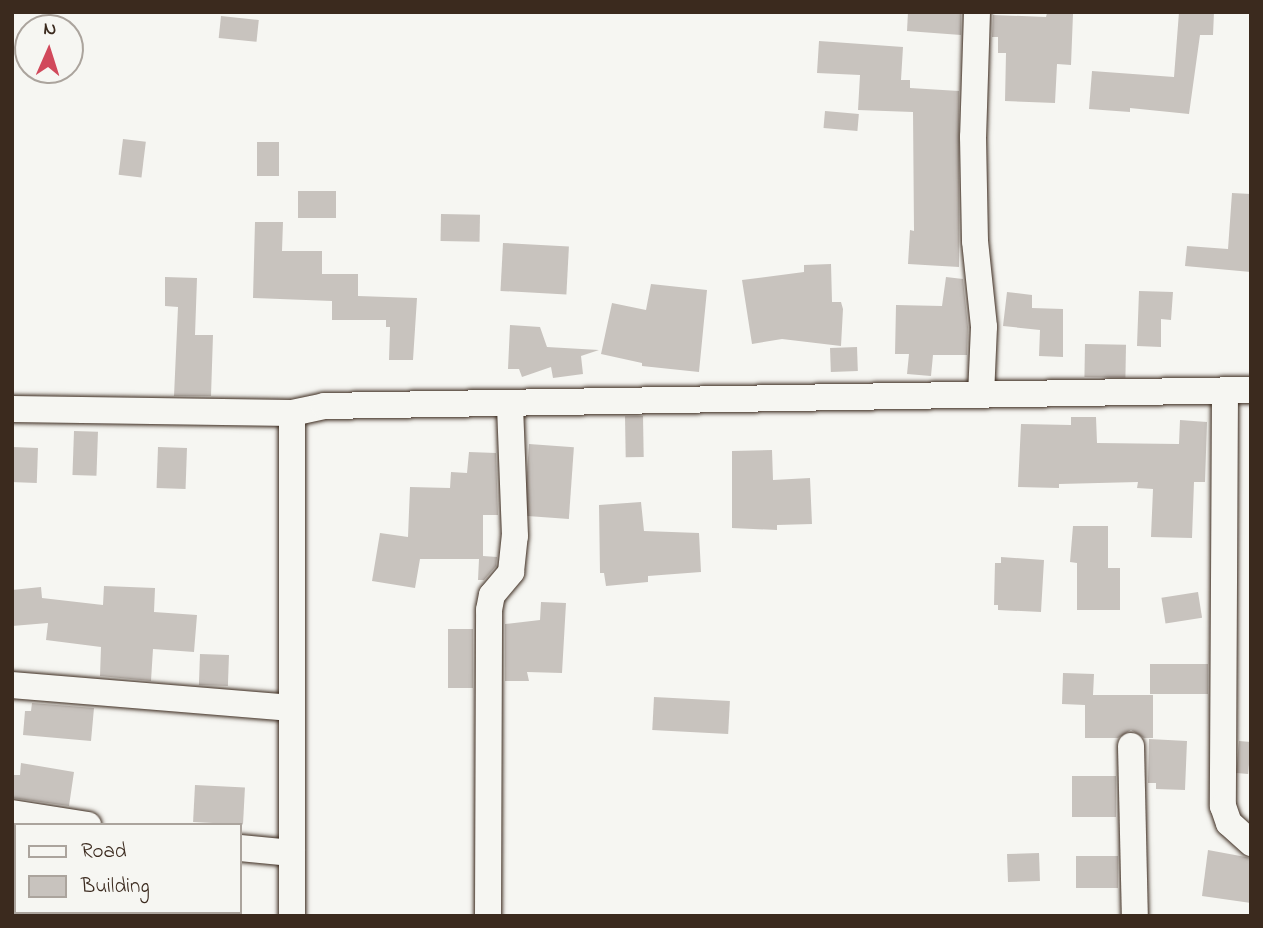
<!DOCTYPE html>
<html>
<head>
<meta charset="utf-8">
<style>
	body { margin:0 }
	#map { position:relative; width:1263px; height:928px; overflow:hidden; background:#f6f6f2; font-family:"Indie Flower",sans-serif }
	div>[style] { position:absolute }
	.building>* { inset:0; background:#c8c3be; transform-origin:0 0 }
	.roads { filter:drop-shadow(0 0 2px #3b2a1e) drop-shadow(0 0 2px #3b2a1e) }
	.street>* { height:26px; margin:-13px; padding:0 13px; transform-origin:13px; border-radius:13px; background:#f6f6f2 }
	span { translate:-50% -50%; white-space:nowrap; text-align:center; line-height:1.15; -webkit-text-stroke:7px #f6f6f2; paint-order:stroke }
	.frame { position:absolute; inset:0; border:14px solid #3b2a1e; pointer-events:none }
	.legend { position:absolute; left:14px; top:823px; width:228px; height:91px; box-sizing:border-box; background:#f6f6f2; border:2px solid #aba49d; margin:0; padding:9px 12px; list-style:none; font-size:21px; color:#3b2a1e }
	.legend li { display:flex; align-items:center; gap:14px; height:35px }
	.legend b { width:35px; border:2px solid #aba49d }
	.north { position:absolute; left:14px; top:14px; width:70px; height:70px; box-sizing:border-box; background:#f6f6f2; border:2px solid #aba49d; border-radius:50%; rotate:3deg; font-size:19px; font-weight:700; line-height:28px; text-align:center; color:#3b2a1e }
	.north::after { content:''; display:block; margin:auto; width:24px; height:32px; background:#d1495b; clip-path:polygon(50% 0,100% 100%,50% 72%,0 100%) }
</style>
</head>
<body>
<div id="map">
	<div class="building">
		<i style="clip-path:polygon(908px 12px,961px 12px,961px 35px,907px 31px)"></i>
		<i style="clip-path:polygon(1179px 12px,1214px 12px,1213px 35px,1200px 35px,1189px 114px,1130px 108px,1130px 112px,1089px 109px,1092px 71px,1174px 77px)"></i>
		<i style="clip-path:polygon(1047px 13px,1073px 14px,1071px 65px,1057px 64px,1055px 103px,1005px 101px,1006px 53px,998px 53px,998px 37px,992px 37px,993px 15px,1046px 17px)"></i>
		<i style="left:221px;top:16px;width:38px;height:22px;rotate:6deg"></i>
		<i style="clip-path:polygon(819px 41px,903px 47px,901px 80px,910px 80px,910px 88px,959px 91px,959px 267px,908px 264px,910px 230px,914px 231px,913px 112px,858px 110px,860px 75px,817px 73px)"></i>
		<i style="left:825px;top:111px;width:34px;height:17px;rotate:5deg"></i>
		<i style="left:123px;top:139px;width:23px;height:36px;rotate:7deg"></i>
		<i style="left:257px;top:142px;width:22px;height:34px"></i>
		<i style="left:298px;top:191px;width:38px;height:27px"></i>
		<i style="clip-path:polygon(1232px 193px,1251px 194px,1251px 272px,1185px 266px,1187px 246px,1228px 249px)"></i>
		<i style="left:441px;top:214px;width:39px;height:27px;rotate:1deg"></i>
		<i style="clip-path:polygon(255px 222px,283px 222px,282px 251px,322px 251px,322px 274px,358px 274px,358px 296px,417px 298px,413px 360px,389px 360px,390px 327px,386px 327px,386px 320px,332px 320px,332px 301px,253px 298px)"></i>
		<i style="left:503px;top:243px;width:66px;height:48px;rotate:3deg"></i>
		<i style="clip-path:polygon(831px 264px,832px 302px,841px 302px,843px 309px,841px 346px,782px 339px,752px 344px,742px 280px,804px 272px,804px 265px)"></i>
		<i style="clip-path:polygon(165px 277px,197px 278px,195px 335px,213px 335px,211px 396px,174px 396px,178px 307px,165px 306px)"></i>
		<i style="clip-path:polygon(946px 277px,963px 279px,968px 327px,967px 355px,933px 355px,931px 376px,907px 374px,909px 354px,895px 354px,896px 305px,942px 306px)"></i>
		<i style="clip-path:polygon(651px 284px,707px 290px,699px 372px,642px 366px,642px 363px,601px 354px,612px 303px,646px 310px)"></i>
		<i style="clip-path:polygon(1139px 291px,1173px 292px,1171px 320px,1161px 319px,1161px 347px,1137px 346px)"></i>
		<i style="clip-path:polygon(1007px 292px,1032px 295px,1032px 308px,1063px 309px,1063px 357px,1039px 356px,1040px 330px,1003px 326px)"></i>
		<i style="clip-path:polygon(510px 325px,540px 327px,547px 347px,599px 350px,581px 356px,583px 374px,553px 378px,551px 367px,522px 377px,519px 369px,508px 369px)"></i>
		<i style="left:1085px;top:344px;width:41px;height:33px;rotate:1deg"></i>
		<i style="left:857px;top:347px;width:24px;height:27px;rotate:88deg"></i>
		<i style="left:643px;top:416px;width:41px;height:18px;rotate:89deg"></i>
		<i style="clip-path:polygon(1071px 417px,1096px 417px,1097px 443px,1179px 444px,1180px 420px,1207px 422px,1205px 482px,1194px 482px,1192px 538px,1151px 537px,1153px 489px,1137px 488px,1138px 482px,1059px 484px,1059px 488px,1018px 487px,1021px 424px,1071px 425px)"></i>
		<i style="left:74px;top:431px;width:24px;height:44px;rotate:2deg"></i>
		<i style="left:529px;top:444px;width:45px;height:72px;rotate:4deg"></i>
		<i style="left:12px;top:447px;width:26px;height:35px;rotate:2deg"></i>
		<i style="left:158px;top:447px;width:29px;height:41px;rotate:2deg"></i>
		<i style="clip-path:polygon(772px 450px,773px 480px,810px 478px,812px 524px,777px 525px,777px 530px,732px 528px,732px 451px)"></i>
		<i style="clip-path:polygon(469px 452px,496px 453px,498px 515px,483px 515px,483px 556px,497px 557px,496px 566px,484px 580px,478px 580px,479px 559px,420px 559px,415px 588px,372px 581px,380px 533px,408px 537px,410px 487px,450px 488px,451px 472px,467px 473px)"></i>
		<i style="clip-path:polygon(641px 502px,644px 531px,699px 533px,701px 572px,648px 576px,648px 582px,606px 586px,604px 573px,600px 573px,599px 505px)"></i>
		<i style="clip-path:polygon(1073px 526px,1108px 526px,1108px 568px,1120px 568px,1120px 610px,1077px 610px,1077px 563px,1070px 562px)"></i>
		<i style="clip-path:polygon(1001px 557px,1044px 560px,1041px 612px,998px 610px,998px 605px,994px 605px,995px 563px,1001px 563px)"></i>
		<i style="clip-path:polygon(104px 586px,155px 588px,154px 612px,197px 615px,194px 652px,153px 649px,151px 681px,100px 676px,101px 647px,46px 640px,48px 623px,12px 626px,12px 590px,41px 587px,42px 598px,103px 605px)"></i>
		<i style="left:1198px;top:592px;width:26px;height:37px;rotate:81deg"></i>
		<i style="clip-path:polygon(541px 602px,566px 603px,562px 673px,527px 672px,529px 681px,505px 681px,505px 624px,540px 620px)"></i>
		<i style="left:473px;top:629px;width:59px;height:25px;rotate:90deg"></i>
		<i style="left:200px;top:654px;width:29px;height:31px;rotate:2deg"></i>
		<i style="left:1150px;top:664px;width:58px;height:30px"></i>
		<i style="clip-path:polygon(1063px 673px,1094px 674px,1093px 695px,1153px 695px,1153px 738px,1144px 738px,1131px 730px,1118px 738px,1085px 738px,1085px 705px,1062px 704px)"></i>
		<i style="left:654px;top:697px;width:76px;height:33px;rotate:3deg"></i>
		<i style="clip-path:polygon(32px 703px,94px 708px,91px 741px,23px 735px,25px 711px,31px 711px)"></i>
		<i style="clip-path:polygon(1149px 739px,1187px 741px,1185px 790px,1156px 789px,1156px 783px,1148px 783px)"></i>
		<i style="left:1239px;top:741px;width:12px;height:32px;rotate:5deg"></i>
		<i style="clip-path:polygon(21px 763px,74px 772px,69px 806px,12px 798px,12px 775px,20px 775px)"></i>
		<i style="left:1072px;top:776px;width:44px;height:41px"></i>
		<i style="left:195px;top:785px;width:50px;height:37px;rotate:3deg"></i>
		<i style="clip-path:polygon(1208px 850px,1251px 858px,1251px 903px,1202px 896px)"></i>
		<i style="left:1039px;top:853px;width:28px;height:32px;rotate:88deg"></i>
		<i style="left:1076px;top:856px;width:42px;height:32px"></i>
	</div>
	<div class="roads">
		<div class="street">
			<i style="left:977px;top:12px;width:125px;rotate:91.8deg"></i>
			<i style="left:973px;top:137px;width:104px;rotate:88.9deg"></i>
			<i style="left:975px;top:241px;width:86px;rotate:84deg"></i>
			<i style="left:984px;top:327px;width:68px;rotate:92.5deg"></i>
			<i style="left:1225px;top:391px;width:415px;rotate:90.3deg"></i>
			<i style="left:1223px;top:806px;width:18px;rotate:71deg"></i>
			<i style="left:1229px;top:823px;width:30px;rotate:42deg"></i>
			<i style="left:12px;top:409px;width:280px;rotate:0.8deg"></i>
			<i style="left:292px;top:413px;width:33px;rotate:-12deg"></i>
			<i style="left:324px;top:406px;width:927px;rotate:-0.99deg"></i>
			<i style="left:12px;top:685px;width:280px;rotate:4.7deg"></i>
			<i style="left:1131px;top:746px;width:170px;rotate:88.7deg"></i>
			<i style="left:12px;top:813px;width:77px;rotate:9deg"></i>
			<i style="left:240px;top:848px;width:52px;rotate:5.5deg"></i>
			<i style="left:292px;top:916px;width:503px;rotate:-90deg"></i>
			<i style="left:488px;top:916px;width:306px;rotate:-89.8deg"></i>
			<i style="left:489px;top:610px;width:15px;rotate:-79deg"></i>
			<i style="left:492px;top:595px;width:30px;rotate:-50deg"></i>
			<i style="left:511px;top:572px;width:36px;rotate:-84deg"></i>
			<i style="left:515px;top:536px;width:132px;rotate:-92.2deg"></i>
		</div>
	</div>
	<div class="frame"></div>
	<ul class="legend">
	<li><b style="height:9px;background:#f6f6f2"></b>Road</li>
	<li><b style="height:19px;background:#c8c3be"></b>Building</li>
	</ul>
	<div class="north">N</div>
</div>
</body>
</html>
